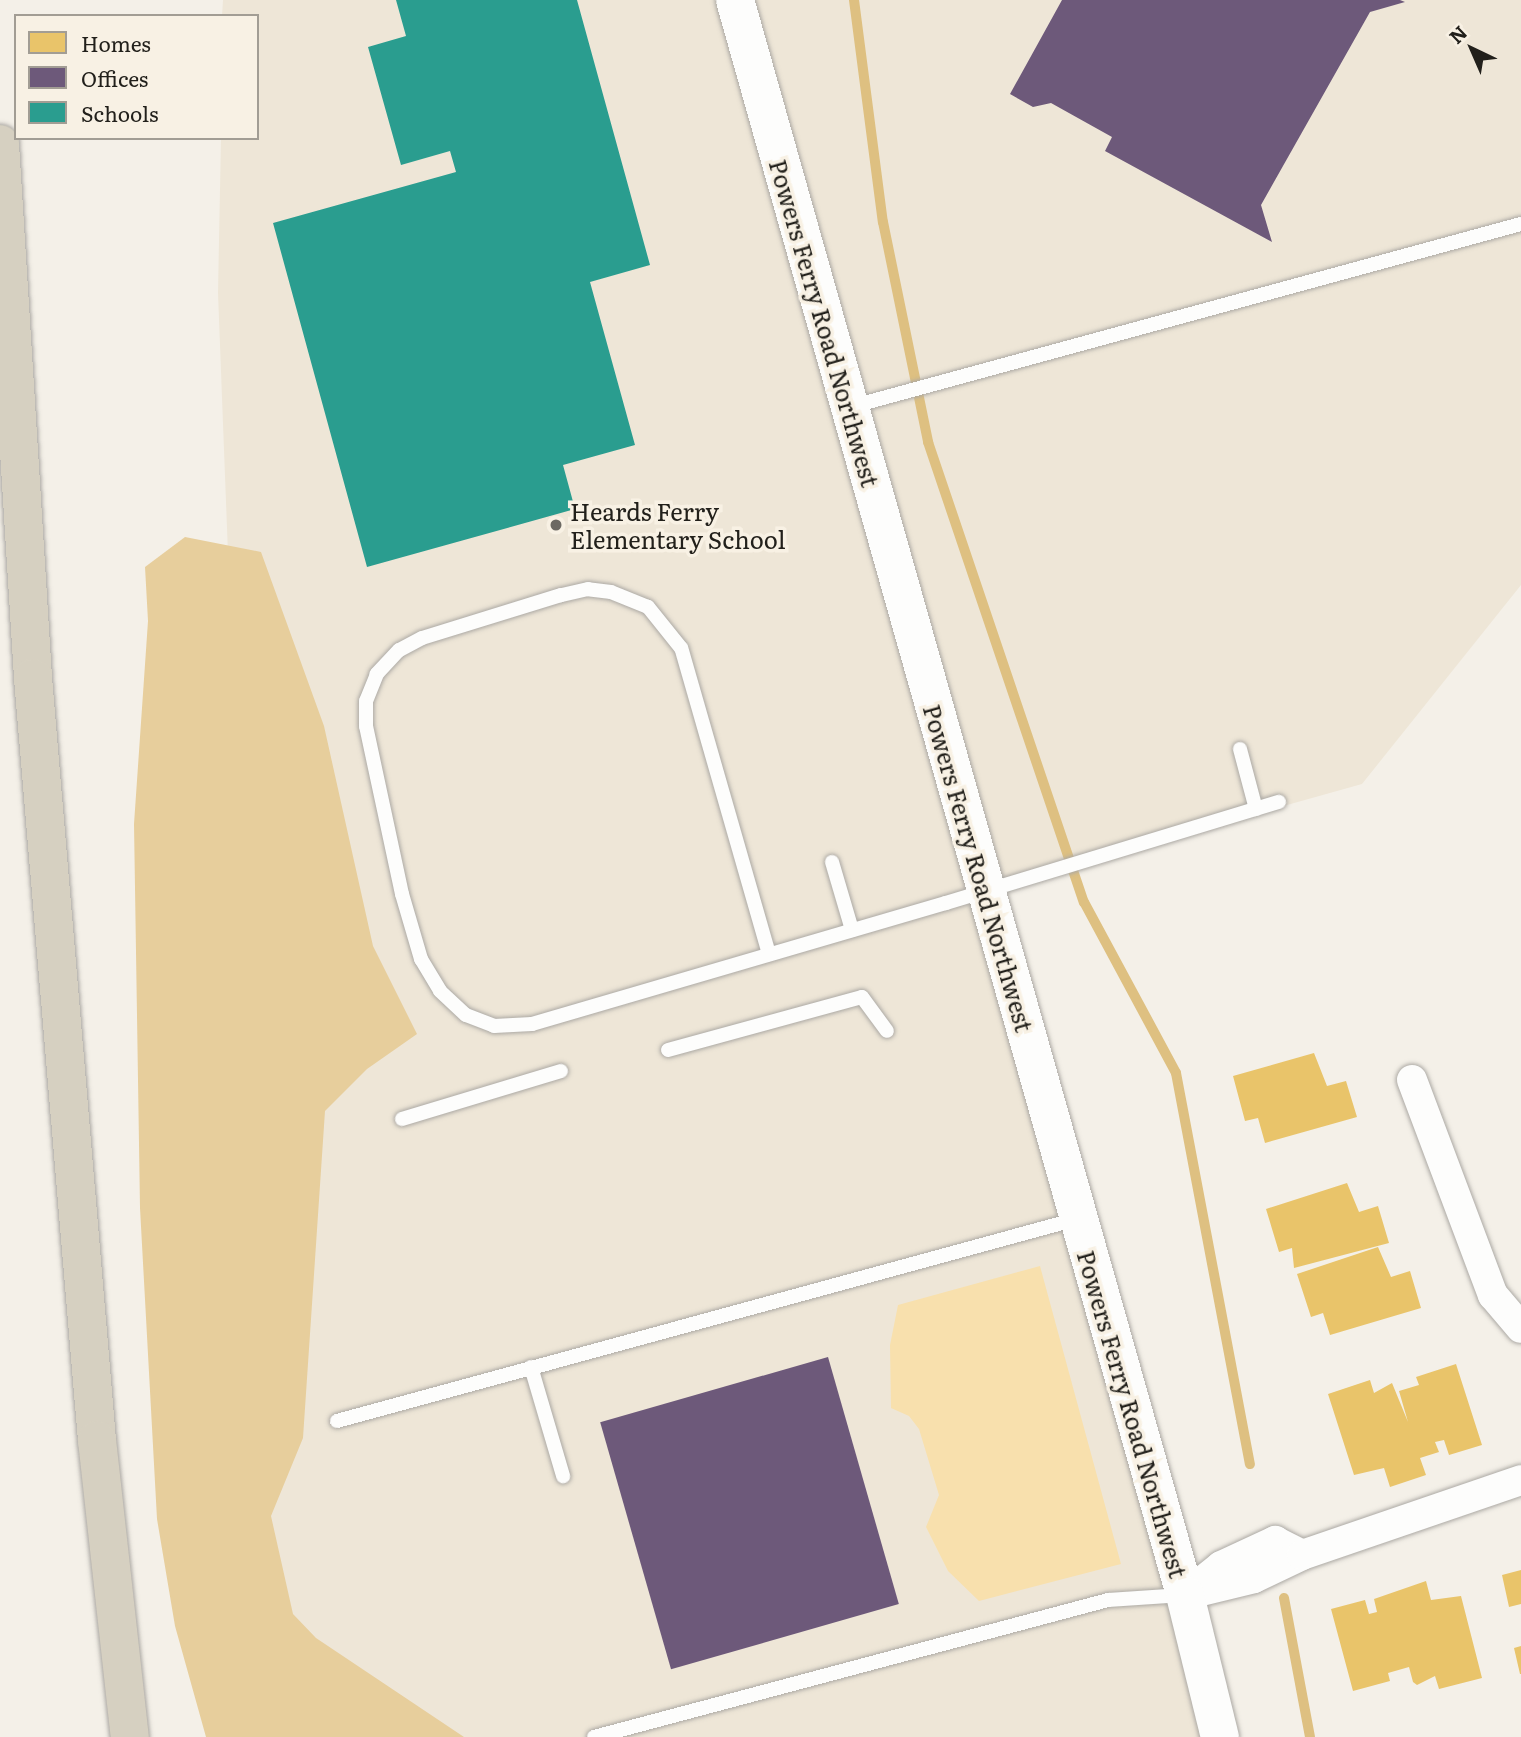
<!DOCTYPE html>
<html>
<head>
<meta charset="utf-8">
<style>
	body { margin:0 }
	#map { position:relative; width:1521px; height:1737px; overflow:hidden; background:#f4f0e8; font-family:Literata,serif }
	div>[style] { position:absolute }
	.built>* { inset:0; background:#eee6d7 }
	.green>* { inset:0; background:#f8e0ad }
	.forest>* { inset:0; background:#e7ce9c }
	.homes>* { inset:0; background:#e9c46a }
	.offices>* { inset:0; background:#6d597a; transform-origin:0 0 }
	.schools>* { inset:0; background:#2a9d8f }
	.stream>* { height:10px; margin:-5px; padding:0 5px; transform-origin:5px; border-radius:5px; background:#dec081 }
	.roads { filter:drop-shadow(0 0 2px #aca9a4) drop-shadow(0 0 2px #aca9a4) }
	.lane>* { height:14px; margin:-7px; padding:0 7px; transform-origin:7px; border-radius:7px; background:#fdfdfc }
	.street>* { height:30px; margin:-15px; padding:0 15px; transform-origin:15px; border-radius:15px; background:#fdfdfc }
	.secondary>* { height:38px; margin:-19px; padding:0 19px; transform-origin:19px; border-radius:19px; background:#fdfdfc }
	.highway>* { height:38px; margin:-19px; padding:0 19px; transform-origin:19px; border-radius:19px; background:#d6d0c1 }
	.dots>* { width:19px; height:19px; translate:-50% -50%; box-sizing:border-box; border:4px solid #f8f1e4; border-radius:50% }
	span { translate:-50% -50%; white-space:nowrap; text-align:center; line-height:1.15; -webkit-text-stroke:7px #f8f1e4; paint-order:stroke }
	.street-label { font-size:24px; color:#22201b }
	.poi-label { font-size:24px; color:#22201b }
	.left { translate:0 -50%; text-align:left }
	.legend { position:absolute; left:14px; top:14px; width:245px; height:126px; box-sizing:border-box; background:#f8f1e4; border:2px solid #a29d94; margin:0; padding:9px 12px; list-style:none; font-size:21px; color:#22201b }
	.legend li { display:flex; align-items:center; gap:14px; height:35px }
	.legend b { width:35px; border:2px solid #a29d94 }
	.north { position:absolute; left:1437px; top:14px; width:70px; height:70px; -webkit-text-stroke:5px #f8f1e4; paint-order:stroke; rotate:316deg; font-size:19px; font-weight:700; line-height:28px; text-align:center; color:#22201b }
	.north::after { content:''; display:block; margin:auto; width:24px; height:32px; background:#22201b; clip-path:polygon(50% 0,100% 100%,50% 72%,0 100%) }
</style>
</head>
<body>
<div id="map">
	<div class="built">
		<i style="clip-path:polygon(223px 0,1521px 0,1521px 585px,1362px 784px,988px 889px,1207px 1737px,256px 1737px,255px 1259px,218px 293px,221px 138px,257px 138px,257px 16px,222px 16px)"></i>
	</div>
	<div class="green">
		<i style="clip-path:polygon(1040px 1266px,1121px 1564px,979px 1601px,948px 1571px,926px 1527px,939px 1495px,919px 1429px,909px 1416px,891px 1408px,890px 1345px,898px 1305px)"></i>
	</div>
	<div class="forest">
		<i style="clip-path:polygon(185px 537px,261px 552px,324px 726px,373px 946px,417px 1034px,367px 1069px,325px 1111px,303px 1438px,271px 1516px,293px 1614px,316px 1638px,464px 1737px,206px 1737px,175px 1626px,157px 1519px,140px 1208px,134px 824px,148px 621px,145px 567px)"></i>
	</div>
	<div class="homes">
		<i style="clip-path:polygon(1314px 1053px,1327px 1086px,1346px 1081px,1357px 1117px,1265px 1143px,1258px 1118px,1245px 1121px,1233px 1076px)"></i>
		<i style="clip-path:polygon(1347px 1183px,1359px 1212px,1378px 1206px,1389px 1243px,1294px 1268px,1292px 1248px,1279px 1252px,1266px 1209px)"></i>
		<i style="clip-path:polygon(1378px 1247px,1391px 1277px,1410px 1271px,1421px 1308px,1330px 1335px,1323px 1313px,1311px 1317px,1297px 1274px)"></i>
		<i style="clip-path:polygon(1456px 1364px,1482px 1445px,1449px 1455px,1444px 1440px,1435px 1442px,1439px 1452px,1420px 1458px,1426px 1475px,1390px 1487px,1384px 1468px,1354px 1475px,1328px 1394px,1370px 1380px,1374px 1393px,1392px 1383px,1408px 1422px,1399px 1391px,1419px 1385px,1416px 1377px)"></i>
		<i style="clip-path:polygon(1521px 1570px,1521px 1604px,1509px 1607px,1502px 1575px)"></i>
		<i style="clip-path:polygon(1426px 1581px,1431px 1600px,1461px 1596px,1482px 1678px,1439px 1689px,1435px 1676px,1417px 1685px,1413px 1682px,1409px 1667px,1388px 1673px,1390px 1681px,1353px 1691px,1331px 1609px,1365px 1600px,1369px 1614px,1377px 1612px,1374px 1599px)"></i>
		<i style="clip-path:polygon(1521px 1646px,1521px 1674px,1520px 1674px,1514px 1648px)"></i>
	</div>
	<div class="offices">
		<i style="clip-path:polygon(1062px 0,1400px 0,1405px 2px,1370px 12px,1261px 205px,1272px 242px,1105px 151px,1112px 137px,1051px 103px,1033px 107px,1010px 94px)"></i>
		<i style="left:828px;top:1357px;width:257px;height:237px;rotate:74deg"></i>
	</div>
	<div class="schools">
		<i style="clip-path:polygon(396px 0,577px 0,650px 265px,590px 282px,635px 445px,563px 465px,575px 509px,367px 567px,273px 223px,456px 172px,450px 151px,401px 165px,368px 47px,406px 36px)"></i>
	</div>
	<div class="stream">
		<i style="left:854px;top:0;width:224px;rotate:82.6deg"></i>
		<i style="left:883px;top:222px;width:225px;rotate:78.4deg"></i>
		<i style="left:928px;top:442px;width:486px;rotate:71.3deg"></i>
		<i style="left:1084px;top:902px;width:194px;rotate:61.7deg"></i>
		<i style="left:1176px;top:1073px;width:398px;rotate:79.3deg"></i>
		<i style="left:1284px;top:1598px;width:141px;rotate:79.4deg"></i>
	</div>
	<div class="roads">
		<div class="lane">
			<i style="left:850px;top:407px;width:696px;rotate:-15.26deg"></i>
			<i style="left:1240px;top:749px;width:62px;rotate:75.1deg"></i>
			<i style="left:832px;top:862px;width:71px;rotate:73.6deg"></i>
			<i style="left:769px;top:954px;width:318px;rotate:-106deg"></i>
			<i style="left:681px;top:648px;width:53px;rotate:-128.8deg"></i>
			<i style="left:648px;top:607px;width:40px;rotate:-158deg"></i>
			<i style="left:611px;top:592px;width:23px;rotate:-173deg"></i>
			<i style="left:588px;top:589px;width:28px;rotate:167deg"></i>
			<i style="left:561px;top:595px;width:145px;rotate:162.8deg"></i>
			<i style="left:422px;top:638px;width:26px;rotate:152deg"></i>
			<i style="left:399px;top:650px;width:33px;rotate:133deg"></i>
			<i style="left:377px;top:674px;width:29px;rotate:112deg"></i>
			<i style="left:366px;top:701px;width:25px;rotate:90deg"></i>
			<i style="left:366px;top:726px;width:172px;rotate:77.9deg"></i>
			<i style="left:402px;top:894px;width:68px;rotate:73.7deg"></i>
			<i style="left:421px;top:959px;width:37px;rotate:59deg"></i>
			<i style="left:440px;top:991px;width:35px;rotate:43deg"></i>
			<i style="left:466px;top:1015px;width:30px;rotate:21deg"></i>
			<i style="left:494px;top:1026px;width:38px;rotate:-3deg"></i>
			<i style="left:532px;top:1024px;width:431px;rotate:-16.3deg"></i>
			<i style="left:946px;top:903px;width:348px;rotate:-16.9deg"></i>
			<i style="left:668px;top:1050px;width:201px;rotate:-15.3deg"></i>
			<i style="left:862px;top:997px;width:42px;rotate:53.7deg"></i>
			<i style="left:402px;top:1119px;width:166px;rotate:-16.8deg"></i>
			<i style="left:531px;top:1367px;width:114px;rotate:73.6deg"></i>
			<i style="left:337px;top:1421px;width:767px;rotate:-15.27deg"></i>
			<i style="left:594px;top:1737px;width:532px;rotate:-14.92deg"></i>
			<i style="left:1108px;top:1600px;width:75px;rotate:-3.8deg"></i>
		</div>
		<div class="street">
			<i style="left:1412px;top:1080px;width:230px;rotate:69.4deg"></i>
			<i style="left:1493px;top:1295px;width:43px;rotate:49.7deg"></i>
			<i style="left:1199px;top:1584px;width:28px;rotate:-39deg"></i>
			<i style="left:1221px;top:1566px;width:60px;rotate:-24.8deg"></i>
			<i style="left:1275px;top:1541px;width:30px;rotate:27deg"></i>
			<i style="left:1185px;top:1595px;width:71px;rotate:-13.8deg"></i>
			<i style="left:1254px;top:1578px;width:53px;rotate:-25.6deg"></i>
			<i style="left:1302px;top:1555px;width:231px;rotate:-18.9deg"></i>
		</div>
		<div class="secondary">
			<i style="left:735px;top:0;width:1657px;rotate:74.24deg"></i>
			<i style="left:1185px;top:1595px;width:146px;rotate:76.2deg"></i>
		</div>
		<div class="highway">
			<i style="left:0;top:144px;width:535px;rotate:86.46deg"></i>
			<i style="left:33px;top:678px;width:765px;rotate:85.2deg"></i>
			<i style="left:97px;top:1440px;width:299px;rotate:83.7deg"></i>
		</div>
	</div>
	<div class="dots">
		<i style="left:556px;top:525px;background:#6c6963"></i>
	</div>
	<div class="street-label">
		<span style="left:825px;top:323px;rotate:74deg">Powers Ferry Road Northwest</span>
		<span style="left:979px;top:868px;rotate:74deg">Powers Ferry Road Northwest</span>
		<span style="left:1133px;top:1414px;rotate:74deg">Powers Ferry Road Northwest</span>
	</div>
	<div class="poi-label">
		<span class="left" style="left:570px;top:525px">Heards Ferry<br>Elementary School</span>
	</div>
	<ul class="legend">
	<li><b style="height:19px;background:#e9c46a"></b>Homes</li>
	<li><b style="height:19px;background:#6d597a"></b>Offices</li>
	<li><b style="height:19px;background:#2a9d8f"></b>Schools</li>
	</ul>
	<div class="north">N</div>
</div>
</body>
</html>
